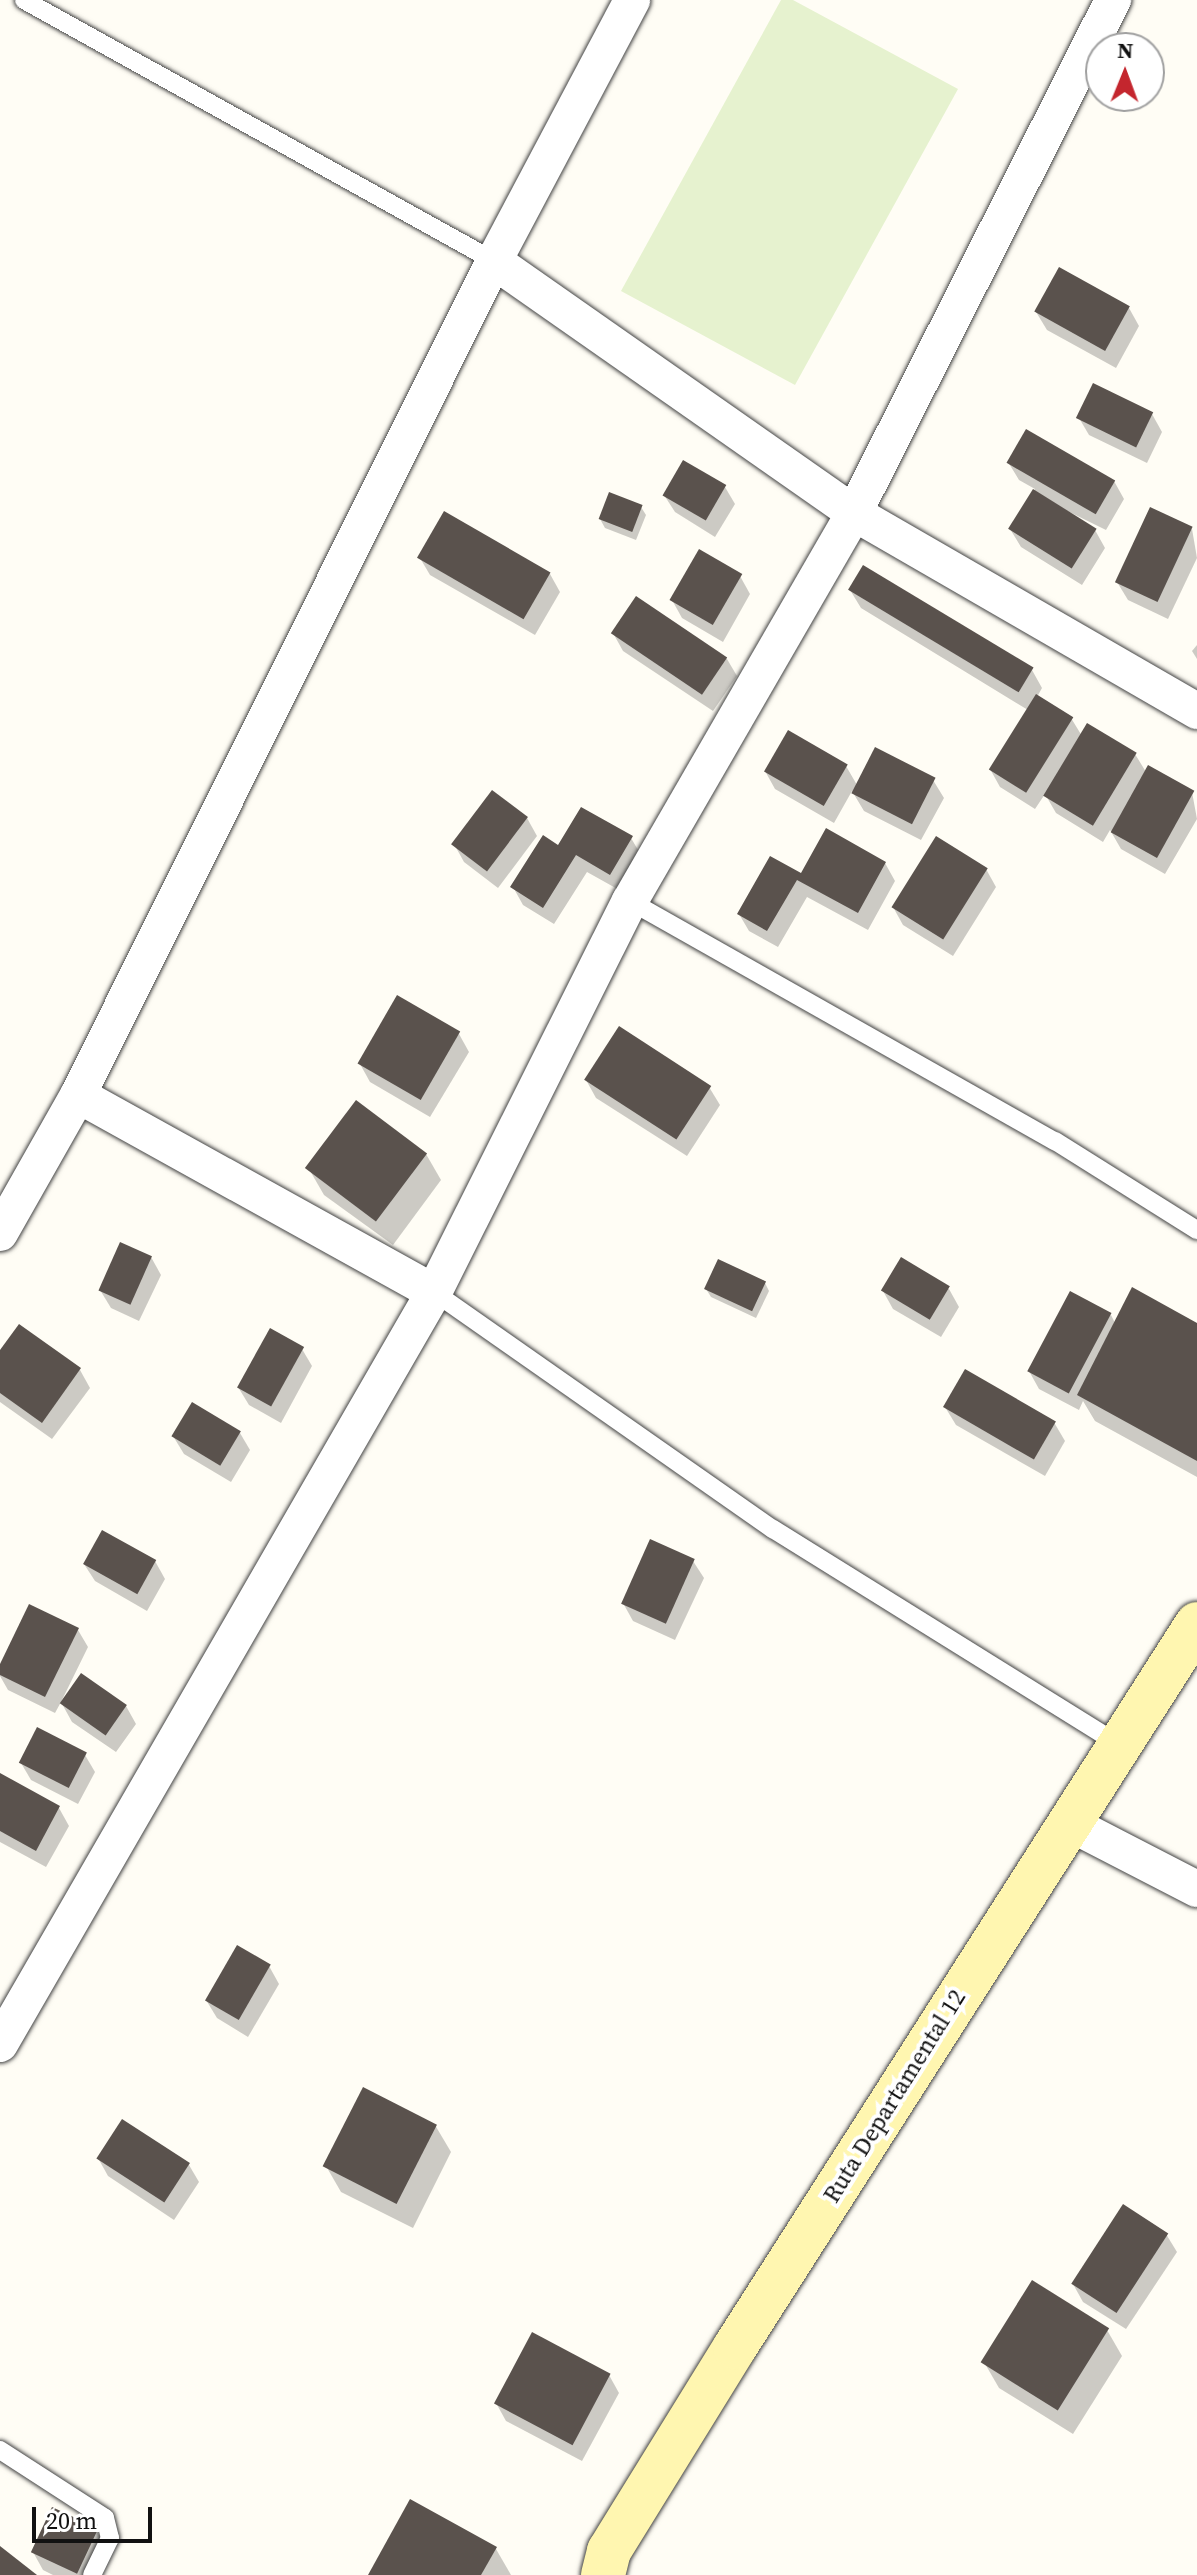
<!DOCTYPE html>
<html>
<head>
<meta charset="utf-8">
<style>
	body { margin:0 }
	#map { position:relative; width:1197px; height:2575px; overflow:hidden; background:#fffdf5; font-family:"Source Serif 4",serif }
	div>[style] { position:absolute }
	.pitch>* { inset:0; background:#e6f2cf }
	.shadow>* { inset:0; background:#0003 }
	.building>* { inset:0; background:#5a524d; transform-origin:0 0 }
	.roads { filter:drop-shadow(0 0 2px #444) drop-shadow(0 0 2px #444) }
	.service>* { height:18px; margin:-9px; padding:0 9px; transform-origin:9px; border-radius:9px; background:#fff }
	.minor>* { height:36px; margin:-18px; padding:0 18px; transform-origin:18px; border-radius:18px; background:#fff }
	.secondary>* { height:44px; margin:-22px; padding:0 22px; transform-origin:22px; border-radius:22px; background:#fff6b0 }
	span { translate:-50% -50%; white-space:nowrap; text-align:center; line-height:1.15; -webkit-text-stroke:8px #fff; paint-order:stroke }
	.street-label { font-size:24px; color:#111 }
	.north { position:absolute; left:1085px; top:32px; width:80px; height:80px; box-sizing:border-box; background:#fff; border:2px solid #a0a0a0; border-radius:50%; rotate:1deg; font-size:22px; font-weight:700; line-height:32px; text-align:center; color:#111 }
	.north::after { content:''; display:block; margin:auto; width:28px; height:36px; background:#c4262e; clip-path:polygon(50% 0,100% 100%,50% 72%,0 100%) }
	.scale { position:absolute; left:32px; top:2507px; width:120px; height:36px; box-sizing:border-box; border:4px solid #111; border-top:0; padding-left:10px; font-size:24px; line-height:28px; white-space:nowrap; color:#111; -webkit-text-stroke:6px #fff; paint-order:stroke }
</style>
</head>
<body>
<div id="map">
	<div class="pitch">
		<i style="clip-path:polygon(781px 0,793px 0,958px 89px,795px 385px,621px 291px)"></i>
	</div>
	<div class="shadow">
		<i style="clip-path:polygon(1129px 308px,1139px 326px,1116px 368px,1047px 330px,1036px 312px)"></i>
		<i style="clip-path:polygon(1152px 414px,1162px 432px,1147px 463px,1089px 435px,1079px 418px)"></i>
		<i style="clip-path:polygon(1008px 462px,1114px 481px,1124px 499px,1106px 530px,1047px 501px,1095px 530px,1105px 548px,1082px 585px,1021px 547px,1010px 529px,1035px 489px,1019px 480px)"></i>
		<i style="clip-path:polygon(725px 487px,735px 504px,715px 537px,675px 512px,664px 495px)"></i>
		<i style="clip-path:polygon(641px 507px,646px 515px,636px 540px,605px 528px,600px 519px)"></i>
		<i style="clip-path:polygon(445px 514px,550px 574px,560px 592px,535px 635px,430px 575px,420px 558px)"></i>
		<i style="clip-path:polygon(1192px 529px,1197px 558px,1168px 619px,1128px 600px,1117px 582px)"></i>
		<i style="clip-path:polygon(740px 576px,750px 594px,723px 642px,682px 618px,672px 600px)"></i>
		<i style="clip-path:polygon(850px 590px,1032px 670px,1042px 688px,1037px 697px,1071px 718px,1082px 736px,1135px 754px,1146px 772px,1192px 792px,1197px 819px,1165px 874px,1121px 849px,1110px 830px,1103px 842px,1056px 813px,1045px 794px,1035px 809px,1000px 787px,990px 769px,1028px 710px,861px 608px)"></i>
		<i style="clip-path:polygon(613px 633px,727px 659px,737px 676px,713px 711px,623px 651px)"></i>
		<i style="clip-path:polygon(1197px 645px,1197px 659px,1192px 651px)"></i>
		<i style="clip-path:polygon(846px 766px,857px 785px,933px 780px,944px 798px,921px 840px,864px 811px,852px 791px,834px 823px,775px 789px,765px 771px)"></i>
		<i style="clip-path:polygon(493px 793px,527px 818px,537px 836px,498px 888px,464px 862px,454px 844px)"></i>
		<i style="clip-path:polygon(631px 838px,641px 855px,621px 891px,587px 872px,554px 924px,523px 905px,513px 887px,559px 848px)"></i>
		<i style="clip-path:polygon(885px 863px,895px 881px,868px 930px,807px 897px,778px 947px,749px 931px,739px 914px,802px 876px)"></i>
		<i style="clip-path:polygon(986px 869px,996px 887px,953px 956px,903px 925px,893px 907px)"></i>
		<i style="clip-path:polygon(459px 1034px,469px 1052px,430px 1117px,370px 1082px,360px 1064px)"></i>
		<i style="clip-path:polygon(586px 1080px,709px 1087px,720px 1105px,687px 1156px,596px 1098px)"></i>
		<i style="clip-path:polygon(426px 1154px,441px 1180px,393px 1245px,324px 1195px,309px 1169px)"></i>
		<i style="clip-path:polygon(151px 1257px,161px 1275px,139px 1321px,111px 1308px,100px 1290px)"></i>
		<i style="clip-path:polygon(765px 1283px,769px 1291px,756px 1318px,711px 1297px,706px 1289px)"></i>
		<i style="clip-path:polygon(949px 1289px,959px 1307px,941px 1337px,893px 1309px,883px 1291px)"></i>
		<i style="clip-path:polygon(1111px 1315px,1115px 1323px,1197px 1326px,1197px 1477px,1095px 1421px,1083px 1401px,1079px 1410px,1039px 1389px,1029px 1371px)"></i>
		<i style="clip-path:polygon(19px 1327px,80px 1370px,90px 1388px,52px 1439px,0 1402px,0 1354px)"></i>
		<i style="clip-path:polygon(302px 1349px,312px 1366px,281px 1423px,249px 1405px,238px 1387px)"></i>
		<i style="clip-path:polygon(945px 1407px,1055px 1424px,1065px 1441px,1045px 1476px,956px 1425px)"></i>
		<i style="clip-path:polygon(240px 1433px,250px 1450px,231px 1482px,184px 1454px,173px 1436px)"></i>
		<i style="clip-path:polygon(155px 1561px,165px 1579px,147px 1611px,95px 1581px,84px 1564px)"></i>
		<i style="clip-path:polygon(693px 1561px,704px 1578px,675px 1640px,633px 1621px,623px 1603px)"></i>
		<i style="clip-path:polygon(78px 1630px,88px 1647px,62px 1700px,126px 1706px,136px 1724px,116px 1752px,72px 1722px,61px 1702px,55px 1713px,8px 1690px,0 1676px,0 1668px)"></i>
		<i style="clip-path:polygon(85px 1755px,95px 1772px,78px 1804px,31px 1780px,21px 1763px)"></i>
		<i style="clip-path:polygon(0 1776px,59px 1808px,69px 1826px,46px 1867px,0 1842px)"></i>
		<i style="clip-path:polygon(269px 1966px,279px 1984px,248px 2037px,217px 2018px,206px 2000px)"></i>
		<i style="clip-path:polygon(123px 2122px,189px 2165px,199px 2182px,174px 2220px,108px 2176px,98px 2158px)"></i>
		<i style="clip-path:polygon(435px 2125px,451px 2152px,413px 2228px,341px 2192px,326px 2166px)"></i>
		<i style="clip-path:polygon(1166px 2234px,1177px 2252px,1126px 2329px,1083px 2302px,1073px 2284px)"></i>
		<i style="clip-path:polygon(1107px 2330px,1122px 2356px,1073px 2434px,999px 2388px,984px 2362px)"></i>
		<i style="clip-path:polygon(609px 2375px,619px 2393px,582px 2461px,506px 2421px,496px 2403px)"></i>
		<i style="clip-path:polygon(96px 2530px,107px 2548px,94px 2575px,53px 2575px,43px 2570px,33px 2552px)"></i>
		<i style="clip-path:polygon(496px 2549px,511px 2575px,370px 2575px)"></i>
	</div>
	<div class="building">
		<i style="left:1059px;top:267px;width:81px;height:51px;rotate:29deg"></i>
		<i style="left:1093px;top:383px;width:67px;height:39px;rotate:26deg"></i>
		<i style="left:1026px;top:429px;width:103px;height:39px;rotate:30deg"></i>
		<i style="left:683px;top:460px;width:50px;height:41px;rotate:30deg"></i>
		<i style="left:1033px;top:489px;width:75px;height:47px;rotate:32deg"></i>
		<i style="left:609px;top:492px;width:36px;height:29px;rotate:21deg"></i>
		<i style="left:1150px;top:507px;width:47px;height:83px;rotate:25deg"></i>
		<i style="left:444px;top:511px;width:123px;height:54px;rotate:30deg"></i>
		<i style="left:699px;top:549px;width:50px;height:59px;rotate:30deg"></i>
		<i style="left:863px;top:565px;width:199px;height:29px;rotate:31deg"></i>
		<i style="left:636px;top:596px;width:110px;height:45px;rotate:34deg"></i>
		<i style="left:1036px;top:694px;width:44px;height:89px;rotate:32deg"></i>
		<i style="left:1087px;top:723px;width:58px;height:85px;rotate:31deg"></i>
		<i style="left:788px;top:730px;width:69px;height:48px;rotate:30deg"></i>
		<i style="left:875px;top:747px;width:68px;height:52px;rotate:27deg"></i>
		<i style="left:1148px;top:765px;width:53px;height:77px;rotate:29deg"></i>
		<i style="left:492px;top:790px;width:45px;height:68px;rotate:37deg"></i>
		<i style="clip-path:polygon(581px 807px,633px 836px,610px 875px,576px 855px,543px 908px,510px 887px,543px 835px,558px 845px)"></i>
		<i style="clip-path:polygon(826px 828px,886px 862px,858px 913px,797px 880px,767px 931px,737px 914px,770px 856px,801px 873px)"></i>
		<i style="left:936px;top:836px;width:61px;height:84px;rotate:32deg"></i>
		<i style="left:397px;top:995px;width:73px;height:79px;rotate:30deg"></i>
		<i style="left:619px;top:1026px;width:110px;height:64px;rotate:33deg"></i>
		<i style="left:356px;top:1100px;width:89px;height:85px;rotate:37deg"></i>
		<i style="left:120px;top:1242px;width:35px;height:53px;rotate:24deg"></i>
		<i style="left:901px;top:1257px;width:57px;height:39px;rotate:31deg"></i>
		<i style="left:718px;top:1259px;width:53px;height:33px;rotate:25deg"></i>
		<i style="clip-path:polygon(1132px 1287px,1197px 1323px,1197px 1461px,1077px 1395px)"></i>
		<i style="left:1070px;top:1291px;width:47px;height:91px;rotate:28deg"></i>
		<i style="clip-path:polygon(19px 1324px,81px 1368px,42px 1423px,0 1393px,0 1350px)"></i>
		<i style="left:270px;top:1328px;width:39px;height:68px;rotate:29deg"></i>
		<i style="left:965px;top:1369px;width:105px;height:44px;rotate:30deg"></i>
		<i style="left:192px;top:1402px;width:57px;height:40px;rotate:31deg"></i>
		<i style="left:102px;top:1530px;width:62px;height:39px;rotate:29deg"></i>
		<i style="left:650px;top:1539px;width:49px;height:71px;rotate:24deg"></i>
		<i style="clip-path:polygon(29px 1604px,79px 1628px,45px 1697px,0 1675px,0 1664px)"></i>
		<i style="left:81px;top:1673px;width:56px;height:37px;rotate:35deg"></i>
		<i style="left:37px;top:1727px;width:56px;height:40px;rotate:27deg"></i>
		<i style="clip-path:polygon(0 1773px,60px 1806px,36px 1851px,0 1831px)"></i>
		<i style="left:237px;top:1945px;width:39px;height:64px;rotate:30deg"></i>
		<i style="left:363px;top:2087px;width:83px;height:89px;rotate:27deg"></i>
		<i style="left:122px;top:2119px;width:81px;height:47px;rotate:33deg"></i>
		<i style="left:1123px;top:2204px;width:54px;height:95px;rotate:33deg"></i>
		<i style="left:1032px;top:2280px;width:91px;height:97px;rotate:32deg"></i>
		<i style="left:532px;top:2332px;width:89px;height:81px;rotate:28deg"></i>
		<i style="clip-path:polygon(410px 2499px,497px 2547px,481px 2575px,368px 2575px)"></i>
		<i style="left:52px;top:2507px;width:51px;height:50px;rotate:25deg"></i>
		<i style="clip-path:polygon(0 2546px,37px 2575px,0 2575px)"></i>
	</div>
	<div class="roads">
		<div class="service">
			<i style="left:24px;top:0;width:538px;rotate:29.04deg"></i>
			<i style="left:630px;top:901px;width:488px;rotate:29.5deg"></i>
			<i style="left:1055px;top:1141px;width:168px;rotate:32.1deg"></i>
			<i style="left:434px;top:1292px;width:414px;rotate:35deg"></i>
			<i style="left:773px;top:1529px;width:407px;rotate:31.9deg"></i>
			<i style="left:0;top:2450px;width:125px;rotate:32.9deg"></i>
			<i style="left:105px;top:2518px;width:21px;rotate:76deg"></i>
			<i style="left:110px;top:2538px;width:41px;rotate:115.9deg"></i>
		</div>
		<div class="minor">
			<i style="left:494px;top:261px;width:439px;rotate:35deg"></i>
			<i style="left:854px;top:513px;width:396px;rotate:30deg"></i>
			<i style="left:78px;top:1095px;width:407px;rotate:29deg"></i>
			<i style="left:0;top:1233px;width:159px;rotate:-60.5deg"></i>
			<i style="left:78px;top:1095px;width:932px;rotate:-63.49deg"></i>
			<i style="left:494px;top:261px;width:295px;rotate:-62.1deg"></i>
			<i style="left:1067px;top:1822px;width:146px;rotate:27.3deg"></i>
			<i style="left:0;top:2044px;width:868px;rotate:-60.01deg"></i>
			<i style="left:434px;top:1292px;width:437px;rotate:-63.4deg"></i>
			<i style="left:630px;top:901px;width:448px;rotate:-60deg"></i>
			<i style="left:854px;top:513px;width:575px;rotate:-63.21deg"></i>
		</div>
		<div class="secondary">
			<i style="left:603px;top:2575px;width:25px;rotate:-76deg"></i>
			<i style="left:609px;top:2551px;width:240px;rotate:-58.3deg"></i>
			<i style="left:735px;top:2347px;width:858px;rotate:-57.42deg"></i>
		</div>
	</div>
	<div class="street-label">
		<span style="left:894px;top:2096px;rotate:-58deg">Ruta Departamental 12</span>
	</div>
	<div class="north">N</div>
	<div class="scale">20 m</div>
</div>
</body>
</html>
